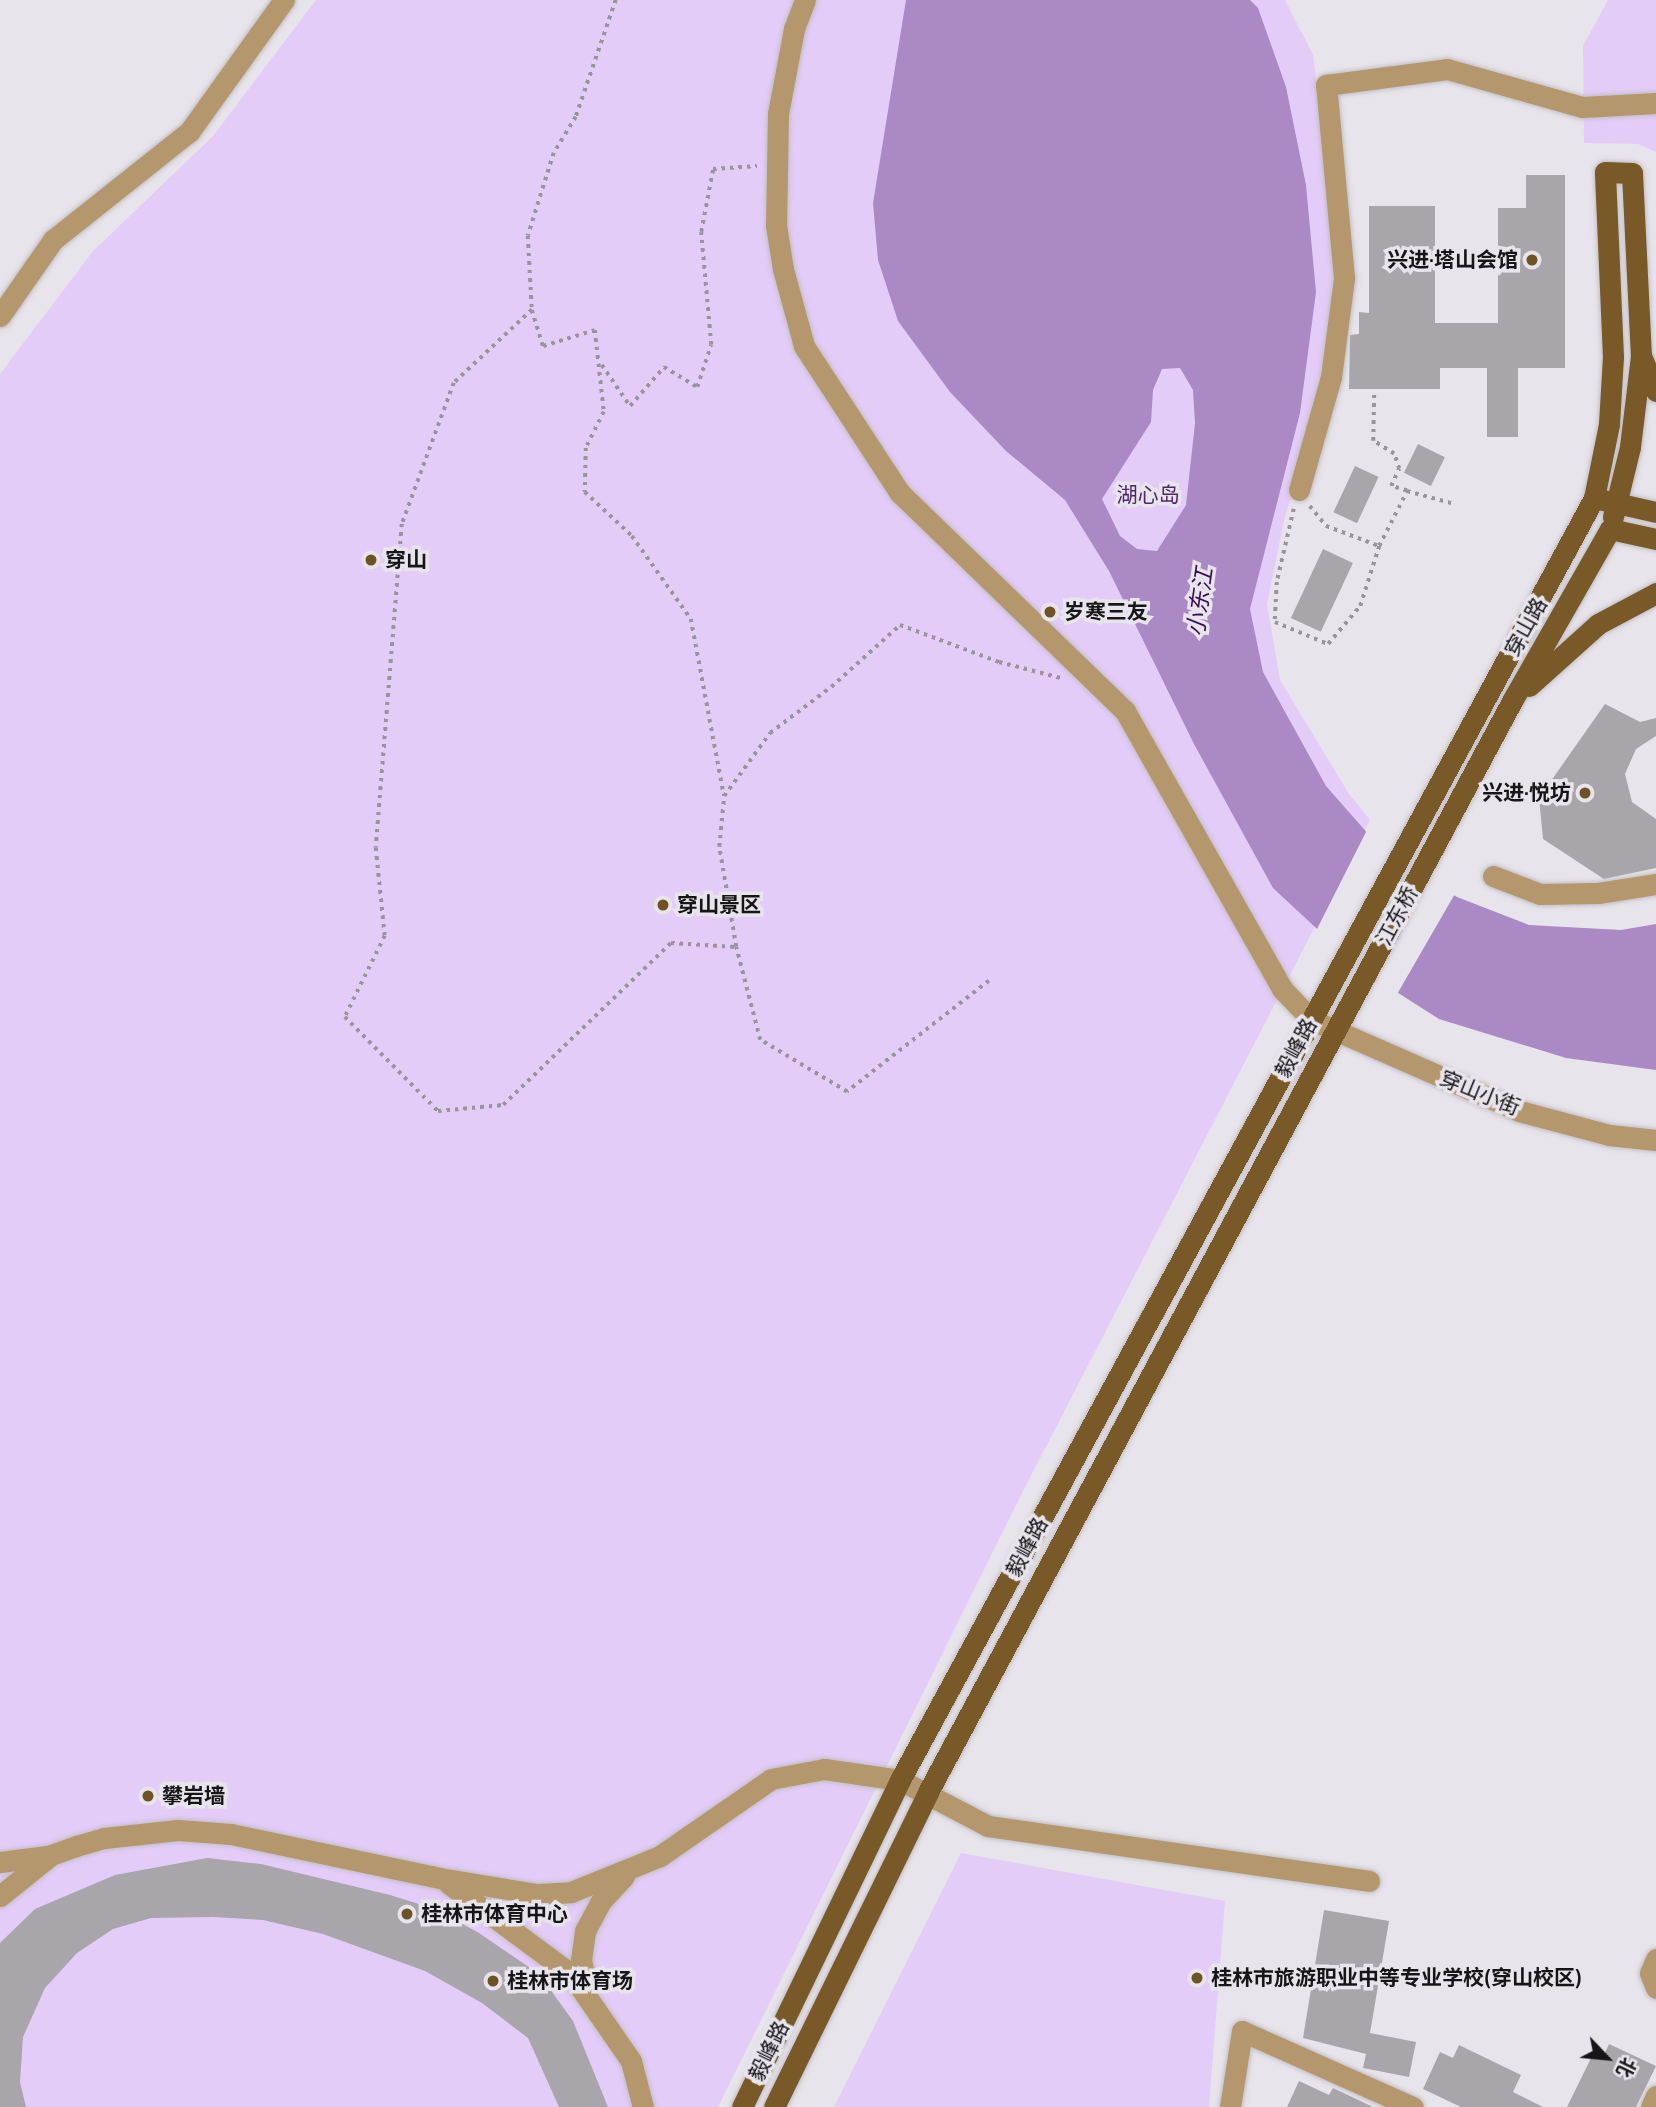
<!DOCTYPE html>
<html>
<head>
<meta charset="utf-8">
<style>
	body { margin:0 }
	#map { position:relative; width:1656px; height:2107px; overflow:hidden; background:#e8e4eb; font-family:Cabin,"Noto Sans SC",sans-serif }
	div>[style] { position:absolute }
	.green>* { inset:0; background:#e4ccf9 }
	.water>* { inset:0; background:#aa89c4 }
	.pier>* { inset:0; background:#e8e4eb }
	.building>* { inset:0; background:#a8a5ab; transform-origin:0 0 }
	.path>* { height:3.5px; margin-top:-1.75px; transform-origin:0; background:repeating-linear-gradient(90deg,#98959a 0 3.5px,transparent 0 8.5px) }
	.roads { filter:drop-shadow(0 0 2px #c2bfc5) drop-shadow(0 0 2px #c2bfc5) }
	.minor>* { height:21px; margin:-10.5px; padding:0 10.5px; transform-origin:10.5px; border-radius:10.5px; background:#b4976c }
	.major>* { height:21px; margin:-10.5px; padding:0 10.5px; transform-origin:10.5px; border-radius:10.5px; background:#785927 }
	.dots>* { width:19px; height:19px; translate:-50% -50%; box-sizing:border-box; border:4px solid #e8e4eb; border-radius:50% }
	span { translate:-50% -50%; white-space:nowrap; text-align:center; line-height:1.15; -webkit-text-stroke:7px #e8e4eb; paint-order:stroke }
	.poi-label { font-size:21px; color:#161517; font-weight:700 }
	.right { translate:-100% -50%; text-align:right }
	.left { translate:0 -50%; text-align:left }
	.park-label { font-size:21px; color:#51266d }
	.street-label { font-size:21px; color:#161517 }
	.water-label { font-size:23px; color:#3a0d55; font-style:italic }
	.north { position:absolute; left:1572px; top:2023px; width:70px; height:70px; -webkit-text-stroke:5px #e8e4eb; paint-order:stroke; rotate:116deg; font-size:19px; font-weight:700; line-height:28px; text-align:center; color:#161517 }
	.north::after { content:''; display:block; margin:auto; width:24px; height:32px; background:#161517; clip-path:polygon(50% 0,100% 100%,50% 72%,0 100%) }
</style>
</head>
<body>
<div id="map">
	<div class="green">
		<i style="clip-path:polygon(316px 0,1285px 0,1313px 55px,1336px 242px,1333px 335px,1317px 417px,1285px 516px,1267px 604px,1280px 680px,1349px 794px,1370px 820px,1021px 1495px,718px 2107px,0 2107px,0 374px,93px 251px,213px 136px)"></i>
		<i style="clip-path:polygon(1608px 0,1656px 0,1656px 152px,1638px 144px,1584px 143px,1583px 46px)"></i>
		<i style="clip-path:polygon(961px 1853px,1225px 1901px,1209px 2107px,834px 2107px)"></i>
	</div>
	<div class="water">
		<i style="clip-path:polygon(evenodd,906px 0,1250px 0,1258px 8px,1286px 87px,1306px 185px,1316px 292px,1300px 413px,1250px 609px,1263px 672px,1326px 786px,1384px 852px,1457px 897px,1529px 925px,1621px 930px,1656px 924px,1656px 1070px,1566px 1058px,1439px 1019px,1359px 968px,1273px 888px,1194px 744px,1109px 571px,1065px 500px,1006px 451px,950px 392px,898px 321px,878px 260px,873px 203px,906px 0,1180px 368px,1193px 390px,1195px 423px,1186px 505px,1157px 551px,1137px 549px,1120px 536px,1102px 499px,1151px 422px,1153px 390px,1162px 369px,1180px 368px)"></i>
	</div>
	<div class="pier">
		<i style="clip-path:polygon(1368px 828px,1387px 850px,1456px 892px,1396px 996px,1357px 971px,1315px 933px)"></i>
	</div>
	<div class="building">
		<i style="clip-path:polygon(1526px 175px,1565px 175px,1565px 368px,1518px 368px,1518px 437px,1487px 437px,1487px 368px,1440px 368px,1440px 389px,1349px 389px,1350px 335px,1359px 334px,1359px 312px,1369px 313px,1369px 206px,1435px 206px,1435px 323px,1498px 323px,1498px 208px,1526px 208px)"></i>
		<i style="left:1418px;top:444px;width:30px;height:32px;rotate:26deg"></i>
		<i style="left:1355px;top:466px;width:26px;height:51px;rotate:25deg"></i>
		<i style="left:1323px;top:549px;width:33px;height:76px;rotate:25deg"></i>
		<i style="clip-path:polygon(1605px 704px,1640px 722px,1656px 718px,1656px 736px,1636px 749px,1625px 774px,1632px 802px,1656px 819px,1656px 868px,1604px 879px,1543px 839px,1539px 798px)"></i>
		<i style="clip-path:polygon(207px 1858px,261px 1864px,390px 1895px,435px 1909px,479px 1933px,539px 1974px,573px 2021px,608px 2107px,559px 2107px,528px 2038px,482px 2003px,425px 1971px,323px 1934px,263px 1920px,213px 1917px,151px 1918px,113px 1929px,77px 1953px,45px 1988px,23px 2037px,20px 2082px,26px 2107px,0 2107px,0 1943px,35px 1909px,115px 1875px)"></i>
		<i style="clip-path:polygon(1324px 1910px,1389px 1921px,1370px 2033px,1416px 2042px,1409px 2077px,1363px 2068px,1366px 2054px,1303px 2038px)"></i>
		<i style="clip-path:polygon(1609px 2044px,1656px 2066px,1636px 2107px,1567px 2107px,1594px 2052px,1603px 2057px)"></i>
		<i style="clip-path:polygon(1459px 2045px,1521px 2075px,1513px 2092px,1543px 2107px,1461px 2107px,1423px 2089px,1440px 2052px,1453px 2058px)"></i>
		<i style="clip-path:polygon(1299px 2081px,1329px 2095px,1333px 2088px,1373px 2107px,1287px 2107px)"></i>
	</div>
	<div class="path">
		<i style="left:616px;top:0;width:124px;rotate:108.9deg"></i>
		<i style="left:576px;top:117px;width:42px;rotate:121.4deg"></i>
		<i style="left:554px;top:153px;width:87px;rotate:107.4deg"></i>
		<i style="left:528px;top:236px;width:74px;rotate:86.9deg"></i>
		<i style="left:532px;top:310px;width:38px;rotate:73deg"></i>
		<i style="left:543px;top:346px;width:54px;rotate:-17.1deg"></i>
		<i style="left:595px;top:330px;width:82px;rotate:83.7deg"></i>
		<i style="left:604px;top:412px;width:40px;rotate:116.6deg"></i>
		<i style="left:586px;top:448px;width:44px;rotate:91.3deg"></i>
		<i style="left:585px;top:492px;width:64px;rotate:43.1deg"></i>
		<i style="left:632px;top:536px;width:102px;rotate:54.6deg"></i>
		<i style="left:691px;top:619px;width:180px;rotate:79.4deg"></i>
		<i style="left:532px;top:310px;width:107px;rotate:136.9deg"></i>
		<i style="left:454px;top:383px;width:150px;rotate:110.2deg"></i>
		<i style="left:402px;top:524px;width:325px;rotate:94.6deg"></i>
		<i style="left:376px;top:848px;width:88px;rotate:84.2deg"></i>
		<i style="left:385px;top:936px;width:90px;rotate:116.3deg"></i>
		<i style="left:345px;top:1017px;width:132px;rotate:45.3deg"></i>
		<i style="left:438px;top:1111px;width:65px;rotate:-5.3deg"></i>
		<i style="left:503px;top:1105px;width:233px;rotate:-44deg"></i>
		<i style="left:671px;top:943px;width:65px;rotate:3.5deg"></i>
		<i style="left:602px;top:365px;width:50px;rotate:55.7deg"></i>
		<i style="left:630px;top:406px;width:52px;rotate:-48.9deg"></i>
		<i style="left:664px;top:367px;width:39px;rotate:31deg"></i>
		<i style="left:697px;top:387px;width:44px;rotate:-71.6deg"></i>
		<i style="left:711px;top:345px;width:113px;rotate:-95.1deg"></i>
		<i style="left:701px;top:232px;width:64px;rotate:-79.2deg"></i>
		<i style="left:713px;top:169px;width:44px;rotate:-3.9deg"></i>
		<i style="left:1407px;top:491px;width:46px;rotate:15.3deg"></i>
		<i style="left:1310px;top:506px;width:26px;rotate:51deg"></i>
		<i style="left:1326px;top:526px;width:57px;rotate:20.7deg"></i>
		<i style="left:1379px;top:546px;width:62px;rotate:-63deg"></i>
		<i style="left:1407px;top:491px;width:17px;rotate:-163deg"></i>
		<i style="left:1391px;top:486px;width:19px;rotate:-65deg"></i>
		<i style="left:1399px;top:469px;width:16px;rotate:-108deg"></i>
		<i style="left:1394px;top:454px;width:25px;rotate:-148deg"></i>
		<i style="left:1373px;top:441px;width:50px;rotate:-88.9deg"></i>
		<i style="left:1294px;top:509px;width:75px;rotate:103.1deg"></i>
		<i style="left:1277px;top:582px;width:40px;rotate:92.9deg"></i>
		<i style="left:1275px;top:622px;width:57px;rotate:22.5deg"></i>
		<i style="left:1328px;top:644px;width:50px;rotate:-49.9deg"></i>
		<i style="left:1360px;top:606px;width:63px;rotate:-72.4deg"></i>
		<i style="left:989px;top:981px;width:180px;rotate:142deg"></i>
		<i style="left:847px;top:1092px;width:101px;rotate:-149.1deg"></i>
		<i style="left:760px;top:1040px;width:96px;rotate:-104.5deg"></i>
		<i style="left:736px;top:947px;width:101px;rotate:-99.6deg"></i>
		<i style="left:719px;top:847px;width:51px;rotate:-84.4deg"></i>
		<i style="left:724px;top:796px;width:78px;rotate:-53.9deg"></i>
		<i style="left:770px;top:733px;width:76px;rotate:-37deg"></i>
		<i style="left:831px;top:687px;width:93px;rotate:-41.9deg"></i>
		<i style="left:900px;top:625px;width:106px;rotate:20.5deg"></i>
		<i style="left:999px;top:662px;width:64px;rotate:14.5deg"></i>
	</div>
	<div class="roads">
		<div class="minor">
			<i style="left:805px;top:0;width:31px;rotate:111deg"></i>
			<i style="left:794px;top:29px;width:86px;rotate:100.7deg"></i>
			<i style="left:778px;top:114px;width:111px;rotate:91deg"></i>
			<i style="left:776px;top:225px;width:45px;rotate:81deg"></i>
			<i style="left:783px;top:269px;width:80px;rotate:74.7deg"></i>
			<i style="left:804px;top:346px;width:176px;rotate:56.9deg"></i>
			<i style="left:900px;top:493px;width:313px;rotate:44.1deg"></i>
			<i style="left:1125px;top:711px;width:319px;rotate:60.5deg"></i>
			<i style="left:1282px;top:989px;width:43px;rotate:45.9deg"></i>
			<i style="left:1312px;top:1020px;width:226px;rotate:23.7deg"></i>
			<i style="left:1519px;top:1111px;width:93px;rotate:14.9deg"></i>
			<i style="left:1609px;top:1135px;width:47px;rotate:6.1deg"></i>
			<i style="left:0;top:316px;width:93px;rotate:-55.1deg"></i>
			<i style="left:53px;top:240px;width:174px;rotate:-38.5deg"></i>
			<i style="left:189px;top:132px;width:163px;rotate:-54.3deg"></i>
			<i style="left:1299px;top:490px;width:117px;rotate:-74.2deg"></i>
			<i style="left:1331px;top:377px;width:100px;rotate:-82.5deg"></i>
			<i style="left:1344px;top:278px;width:194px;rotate:-95.3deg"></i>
			<i style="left:1326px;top:85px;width:122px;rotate:-7.5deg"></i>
			<i style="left:1447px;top:69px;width:140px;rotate:15.7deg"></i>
			<i style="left:1582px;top:107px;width:74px;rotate:-3.1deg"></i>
			<i style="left:1493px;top:876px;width:50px;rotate:21deg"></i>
			<i style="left:1540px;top:894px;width:58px;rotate:-1deg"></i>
			<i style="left:1598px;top:893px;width:59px;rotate:-8.8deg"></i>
			<i style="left:0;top:1862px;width:46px;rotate:-7.4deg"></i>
			<i style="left:448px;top:1883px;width:153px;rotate:36.5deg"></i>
			<i style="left:571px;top:1974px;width:106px;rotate:55.4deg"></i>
			<i style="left:631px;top:2061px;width:48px;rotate:75.4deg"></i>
			<i style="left:0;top:1896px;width:65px;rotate:-38.8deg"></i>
			<i style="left:51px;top:1855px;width:27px;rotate:-20deg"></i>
			<i style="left:76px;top:1846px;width:29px;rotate:-16deg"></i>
			<i style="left:104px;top:1838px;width:74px;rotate:-6.2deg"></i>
			<i style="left:178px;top:1830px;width:53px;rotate:4.3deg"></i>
			<i style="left:231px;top:1834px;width:214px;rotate:11.9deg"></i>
			<i style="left:440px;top:1878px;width:98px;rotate:9.4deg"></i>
			<i style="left:537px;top:1894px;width:34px;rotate:-3deg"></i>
			<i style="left:571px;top:1892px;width:96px;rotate:-22deg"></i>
			<i style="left:660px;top:1856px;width:135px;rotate:-34.7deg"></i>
			<i style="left:771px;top:1779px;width:54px;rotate:-10.7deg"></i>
			<i style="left:824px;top:1769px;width:77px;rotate:8.2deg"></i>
			<i style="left:900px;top:1780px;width:99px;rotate:27.6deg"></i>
			<i style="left:988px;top:1826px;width:385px;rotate:8.2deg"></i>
			<i style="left:1656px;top:1959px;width:15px;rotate:113deg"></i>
			<i style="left:1650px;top:1973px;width:16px;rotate:68deg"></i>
			<i style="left:587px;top:1990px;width:31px;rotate:-101deg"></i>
			<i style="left:581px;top:1960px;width:29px;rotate:-82deg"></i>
			<i style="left:585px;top:1931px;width:34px;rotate:-62deg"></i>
			<i style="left:601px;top:1901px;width:34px;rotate:-47deg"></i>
			<i style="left:1230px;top:2107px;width:77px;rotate:-81deg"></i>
			<i style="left:1242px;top:2031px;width:187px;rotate:24deg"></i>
			<i style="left:1651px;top:2107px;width:12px;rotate:-66deg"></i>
		</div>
		<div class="major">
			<i style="left:1642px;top:358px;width:36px;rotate:67deg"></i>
			<i style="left:1594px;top:498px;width:76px;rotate:-78.5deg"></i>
			<i style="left:1609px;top:424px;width:67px;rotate:-86.6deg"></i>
			<i style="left:1613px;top:357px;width:185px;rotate:-92.5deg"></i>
			<i style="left:1605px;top:172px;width:27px;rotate:2deg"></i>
			<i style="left:1632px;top:173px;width:183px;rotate:87.2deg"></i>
			<i style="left:1641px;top:356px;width:92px;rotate:96.9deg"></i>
			<i style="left:1630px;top:447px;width:72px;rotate:103.7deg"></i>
			<i style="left:1529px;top:686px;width:93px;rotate:-41.9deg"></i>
			<i style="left:1598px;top:624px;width:66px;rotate:-28.1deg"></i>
			<i style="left:742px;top:2107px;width:363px;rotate:-64.2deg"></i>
			<i style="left:900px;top:1780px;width:1458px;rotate:-61.57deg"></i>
			<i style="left:1594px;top:498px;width:64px;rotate:12.7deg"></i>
			<i style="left:774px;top:2107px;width:351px;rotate:-63.9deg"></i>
			<i style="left:928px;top:1792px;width:1237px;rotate:-61.84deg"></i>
			<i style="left:1512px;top:701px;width:198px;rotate:-60.3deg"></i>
			<i style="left:1610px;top:529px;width:47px;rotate:12.3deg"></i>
		</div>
	</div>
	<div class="dots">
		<i style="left:1532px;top:260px;background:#6e5225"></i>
		<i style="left:371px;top:560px;background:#6e5225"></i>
		<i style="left:1050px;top:612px;background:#6e5225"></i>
		<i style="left:1585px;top:793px;background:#6e5225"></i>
		<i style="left:663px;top:905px;background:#6e5225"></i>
		<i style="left:148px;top:1796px;background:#6e5225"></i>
		<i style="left:407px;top:1914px;background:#6e5225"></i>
		<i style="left:1197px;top:1978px;background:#6e5225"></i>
		<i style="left:493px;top:1981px;background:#6e5225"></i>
	</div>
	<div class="poi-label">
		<span class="right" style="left:1518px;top:260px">兴进·塔山会馆</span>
		<span class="left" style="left:385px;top:560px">穿山</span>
		<span class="left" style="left:1064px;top:612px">岁寒三友</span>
		<span class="right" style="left:1571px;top:793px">兴进·悦坊</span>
		<span class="left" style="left:677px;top:905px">穿山景区</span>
		<span class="left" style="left:162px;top:1796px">攀岩墙</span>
		<span class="left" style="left:421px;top:1914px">桂林市体育中心</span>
		<span class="left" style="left:1211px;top:1978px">桂林市旅游职业中等专业学校(穿山校区)</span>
		<span class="left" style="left:507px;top:1981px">桂林市体育场</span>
	</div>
	<div class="park-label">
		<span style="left:1148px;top:495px">湖心岛</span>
	</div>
	<div class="street-label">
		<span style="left:1526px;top:627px;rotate:-61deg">穿山路</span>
		<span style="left:1397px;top:916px;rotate:-62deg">江东桥</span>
		<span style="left:1296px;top:1048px;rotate:-62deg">毅峰路</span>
		<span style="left:1480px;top:1093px;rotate:22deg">穿山小街</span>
		<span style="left:1027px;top:1547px;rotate:-62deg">毅峰路</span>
		<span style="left:769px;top:2051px;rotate:-64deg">毅峰路</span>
	</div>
	<div class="water-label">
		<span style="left:1200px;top:602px;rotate:-82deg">小东江</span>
	</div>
	<div class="north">北</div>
</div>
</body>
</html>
